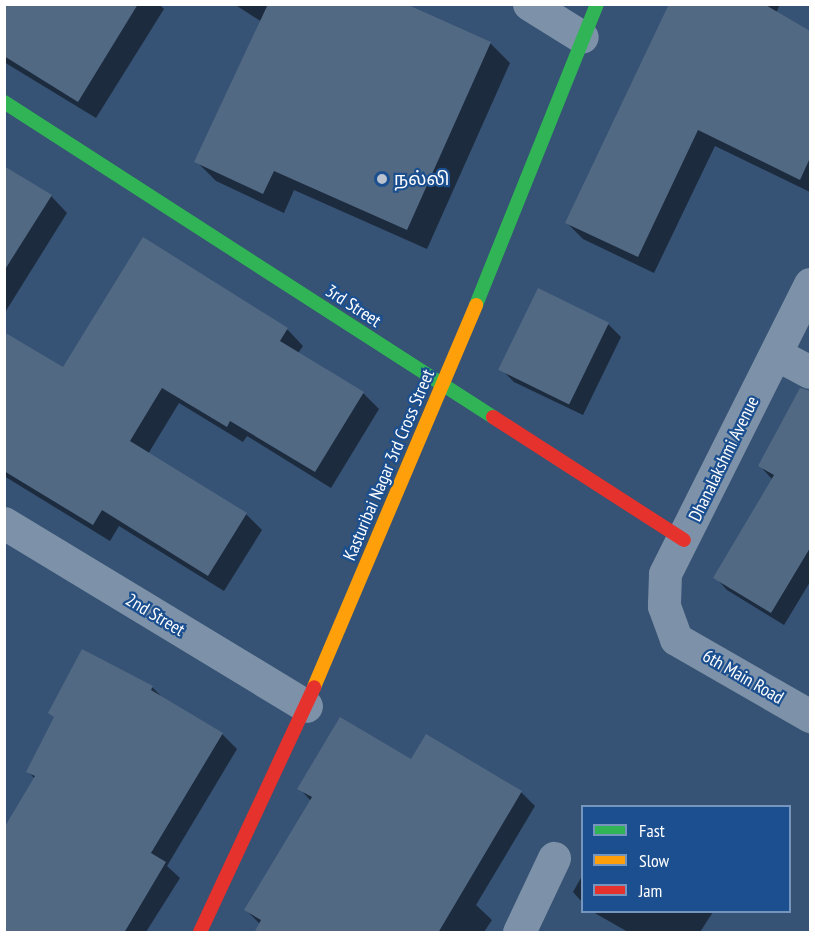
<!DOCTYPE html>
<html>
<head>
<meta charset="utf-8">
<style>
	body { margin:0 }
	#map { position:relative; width:815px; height:937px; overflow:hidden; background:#365274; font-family:"PT Sans Narrow","Noto Sans Tamil",sans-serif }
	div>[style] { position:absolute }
	.shadow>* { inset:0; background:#0007 }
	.building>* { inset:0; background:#526984; transform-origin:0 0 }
	.street>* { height:33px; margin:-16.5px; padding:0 16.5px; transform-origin:16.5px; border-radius:16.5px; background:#7d92a8 }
	.fast>* { height:14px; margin:-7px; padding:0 7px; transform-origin:7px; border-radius:7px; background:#30b455 }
	.slow>* { height:14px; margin:-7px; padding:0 7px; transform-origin:7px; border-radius:7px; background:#ff9f0a }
	.jam>* { height:14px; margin:-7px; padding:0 7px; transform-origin:7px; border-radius:7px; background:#e5322d }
	.dots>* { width:16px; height:16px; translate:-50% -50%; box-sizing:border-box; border:3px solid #1b4f8f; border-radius:50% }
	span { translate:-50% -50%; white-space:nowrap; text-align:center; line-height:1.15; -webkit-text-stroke:4.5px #1b4f8f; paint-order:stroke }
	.poi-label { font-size:18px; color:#fff }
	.left { translate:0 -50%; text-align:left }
	.street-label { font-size:18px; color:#fff }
	.frame { position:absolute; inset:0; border:6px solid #fff; pointer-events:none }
	.legend { position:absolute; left:581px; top:805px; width:210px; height:108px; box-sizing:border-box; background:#1b4f8f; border:2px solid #7695bc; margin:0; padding:8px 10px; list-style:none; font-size:18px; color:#fff }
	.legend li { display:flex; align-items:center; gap:12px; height:30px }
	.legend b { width:30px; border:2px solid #7695bc }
</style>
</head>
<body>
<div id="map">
	<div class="shadow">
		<i style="clip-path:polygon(4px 4px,159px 4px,164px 9px,96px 118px,4px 62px)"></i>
		<i style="clip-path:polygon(234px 4px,403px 4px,490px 43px,510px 63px,427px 249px,294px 190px,284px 213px,216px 181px,196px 161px,262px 22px)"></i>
		<i style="clip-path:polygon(671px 4px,780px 4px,776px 13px,810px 33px,810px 192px,715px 146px,654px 273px,583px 239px,567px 223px)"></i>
		<i style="clip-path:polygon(4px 168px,51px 196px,67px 213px,4px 314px)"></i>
		<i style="clip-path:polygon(608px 324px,621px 337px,583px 415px,514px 382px,501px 369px)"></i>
		<i style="clip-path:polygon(287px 329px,303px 346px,298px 353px,363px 393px,379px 409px,331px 488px,247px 436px,243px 442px,179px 403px,148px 454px,246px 514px,262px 530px,224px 591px,119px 526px,110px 541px,4px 476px,4px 333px,63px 370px)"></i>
		<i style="clip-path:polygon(799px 393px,810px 400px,810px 582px,784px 625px,727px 590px,715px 577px,772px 479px,760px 466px)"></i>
		<i style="clip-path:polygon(152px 687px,165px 700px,222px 734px,237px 749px,167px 866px,180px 878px,146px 932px,4px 932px,35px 779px,28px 771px)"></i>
		<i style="clip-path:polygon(411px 761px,521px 792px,535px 806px,476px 905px,492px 920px,484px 932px,255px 932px,260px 924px,246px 910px,311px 801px,299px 788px)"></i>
		<i style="clip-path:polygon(582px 876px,582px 902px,573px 892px)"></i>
		<i style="clip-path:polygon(593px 912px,713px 912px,700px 932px,628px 932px)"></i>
	</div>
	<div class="building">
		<i style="clip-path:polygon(4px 4px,138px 4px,78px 102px,4px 56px)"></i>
		<i style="clip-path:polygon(268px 4px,406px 4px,491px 42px,407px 230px,274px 171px,263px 194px,194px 162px)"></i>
		<i style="clip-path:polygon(669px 4px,764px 4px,810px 31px,810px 158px,800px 180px,698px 130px,638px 257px,565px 223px)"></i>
		<i style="clip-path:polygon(4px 166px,52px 195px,4px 271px)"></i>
		<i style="clip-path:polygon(143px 237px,288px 328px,280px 341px,364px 392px,315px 472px,230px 421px,227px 427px,162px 388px,130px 441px,247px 513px,208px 576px,102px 510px,93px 525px,4px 471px,4px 332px,63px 367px)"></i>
		<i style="left:538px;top:288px;width:79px;height:91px;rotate:26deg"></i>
		<i style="clip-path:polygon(800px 388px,810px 391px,810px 548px,771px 613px,713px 578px,774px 475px,758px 466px)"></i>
		<i style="clip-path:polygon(82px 649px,153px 686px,151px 690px,223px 733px,151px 853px,166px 862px,124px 933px,4px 933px,4px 828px,35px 776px,26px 772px,54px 717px,48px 713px)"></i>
		<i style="clip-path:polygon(340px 717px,411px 759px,426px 734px,522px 791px,438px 933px,254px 933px,261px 920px,244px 910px,312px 797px,297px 789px)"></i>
	</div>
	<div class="street">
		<i style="left:529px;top:4px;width:62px;rotate:31.9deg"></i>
		<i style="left:810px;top:284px;width:324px;rotate:116.6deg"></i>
		<i style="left:665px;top:574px;width:32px;rotate:92deg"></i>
		<i style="left:664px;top:606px;width:35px;rotate:70deg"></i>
		<i style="left:676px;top:639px;width:155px;rotate:29.9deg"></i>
		<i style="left:776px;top:354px;width:38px;rotate:28deg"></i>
		<i style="left:4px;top:523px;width:353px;rotate:31.2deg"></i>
		<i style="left:519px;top:932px;width:82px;rotate:-64.7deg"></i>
	</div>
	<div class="fast">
		<i style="left:4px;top:102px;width:582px;rotate:32.79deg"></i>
		<i style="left:476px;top:305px;width:324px;rotate:-68.1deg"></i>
	</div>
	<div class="slow">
		<i style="left:314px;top:687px;width:415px;rotate:-67deg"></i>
	</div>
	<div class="jam">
		<i style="left:493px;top:417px;width:227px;rotate:32.8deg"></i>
		<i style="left:200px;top:932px;width:270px;rotate:-65deg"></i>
	</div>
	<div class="dots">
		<i style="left:382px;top:179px;background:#b9c2ce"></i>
	</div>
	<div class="poi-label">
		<span class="left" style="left:394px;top:179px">நல்லி</span>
	</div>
	<div class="street-label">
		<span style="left:353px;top:306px;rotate:33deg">3rd Street</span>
		<span style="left:724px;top:459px;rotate:-64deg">Dhanalakshmi Avenue</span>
		<span style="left:389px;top:465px;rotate:-67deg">Kasturibai Nagar 3rd Cross Street</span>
		<span style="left:155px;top:615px;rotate:31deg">2nd Street</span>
		<span style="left:743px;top:677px;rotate:30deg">6th Main Road</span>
	</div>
	<div class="frame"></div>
	<ul class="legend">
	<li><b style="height:8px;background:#30b455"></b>Fast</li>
	<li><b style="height:8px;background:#ff9f0a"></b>Slow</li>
	<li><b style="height:8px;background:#e5322d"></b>Jam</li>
	</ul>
</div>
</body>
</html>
